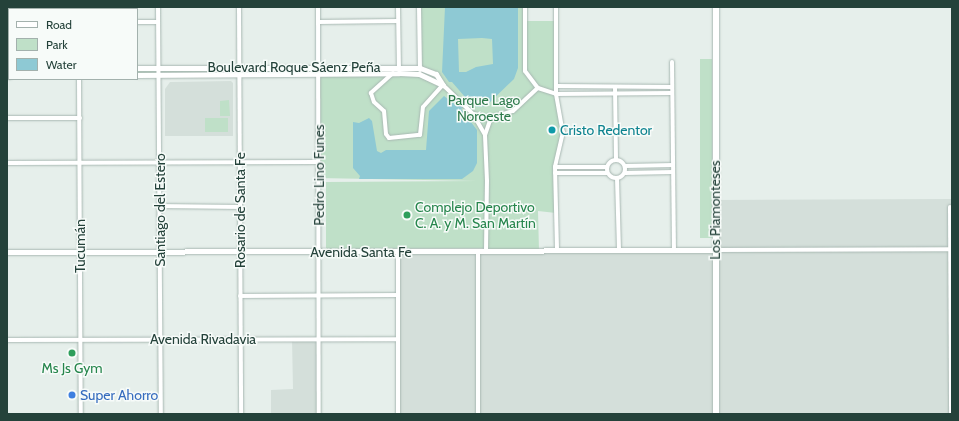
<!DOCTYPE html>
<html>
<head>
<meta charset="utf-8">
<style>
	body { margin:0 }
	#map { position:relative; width:959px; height:421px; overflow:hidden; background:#e6efeb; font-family:Cabin,sans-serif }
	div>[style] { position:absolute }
	.built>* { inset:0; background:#d4dfda }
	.green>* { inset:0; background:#bfe0c8; transform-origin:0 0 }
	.water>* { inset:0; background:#8ec9d4 }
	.roads { filter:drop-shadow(0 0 1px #a8b8b2) drop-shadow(0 0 1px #a8b8b2) }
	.minor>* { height:4px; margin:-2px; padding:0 2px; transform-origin:2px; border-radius:2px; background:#fff }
	.minor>.ring { margin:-2px; padding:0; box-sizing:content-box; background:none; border:4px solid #fff; border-radius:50% }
	.tertiary>* { height:5px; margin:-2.5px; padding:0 2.5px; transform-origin:2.5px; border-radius:2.5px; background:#fff }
	.secondary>* { height:6px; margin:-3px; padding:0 3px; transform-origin:3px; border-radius:3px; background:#fff }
	.dots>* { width:11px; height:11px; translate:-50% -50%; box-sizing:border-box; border:2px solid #f7fbf9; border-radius:50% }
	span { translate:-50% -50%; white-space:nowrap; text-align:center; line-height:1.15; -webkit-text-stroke:3px #f7fbf9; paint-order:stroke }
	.street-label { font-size:14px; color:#24423a }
	.park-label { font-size:14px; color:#2d7a4b }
	.culture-label { font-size:14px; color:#0d838f }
	.left { translate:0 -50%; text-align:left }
	.leisure-label { font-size:14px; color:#27864d }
	.shop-label { font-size:14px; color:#366cbe }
	.frame { position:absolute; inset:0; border:8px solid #24423a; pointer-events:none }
	.legend { position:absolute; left:8px; top:8px; width:130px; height:72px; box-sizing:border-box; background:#f7fbf9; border:1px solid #a3b1ad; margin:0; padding:5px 7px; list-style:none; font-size:12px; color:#24423a }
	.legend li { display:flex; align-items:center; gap:8px; height:20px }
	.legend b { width:20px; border:1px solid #a3b1ad }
</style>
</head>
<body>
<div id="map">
	<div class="built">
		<i style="clip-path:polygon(231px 81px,233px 83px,233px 136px,165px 136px,165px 89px,170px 82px)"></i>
		<i style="clip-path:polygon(952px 199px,952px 414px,398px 414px,398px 251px,715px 250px,715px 200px)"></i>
		<i style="clip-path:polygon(292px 339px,319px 339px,319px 414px,271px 414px,271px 390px,293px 389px)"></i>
	</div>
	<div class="green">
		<i style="clip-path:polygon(419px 7px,525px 7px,525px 21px,556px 21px,557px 86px,563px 132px,555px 167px,556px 213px,538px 211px,539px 251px,486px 251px,487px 181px,485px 181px,484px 248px,326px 249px,326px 182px,477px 181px,318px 178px,318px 74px,419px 74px)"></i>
		<i style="left:700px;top:59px;width:12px;height:179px"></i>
		<i style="clip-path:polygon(384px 69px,384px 71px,137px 73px,137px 70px)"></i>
		<i style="clip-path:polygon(229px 100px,230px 116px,220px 116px,220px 101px)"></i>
		<i style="left:228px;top:118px;width:14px;height:23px;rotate:90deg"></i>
	</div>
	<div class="water">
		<i style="clip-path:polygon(evenodd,445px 7px,518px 7px,518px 68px,514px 79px,486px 106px,477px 107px,469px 102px,461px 109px,477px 130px,477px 163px,473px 171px,462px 179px,359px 179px,360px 176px,353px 168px,353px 122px,359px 123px,369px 118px,372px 121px,377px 151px,381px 153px,386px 150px,426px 150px,429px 111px,444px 96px,457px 106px,465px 97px,452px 82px,449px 82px,442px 72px,445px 7px,482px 38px,492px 39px,493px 64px,476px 67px,466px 72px,459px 72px,458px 39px,482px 38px)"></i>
	</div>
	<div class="roads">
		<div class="minor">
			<i style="left:79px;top:7px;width:2px;rotate:90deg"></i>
			<i style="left:158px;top:7px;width:407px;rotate:89.6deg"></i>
			<i style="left:239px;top:7px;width:407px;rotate:89.7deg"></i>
			<i style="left:318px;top:7px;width:407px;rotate:89.9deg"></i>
			<i style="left:398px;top:7px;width:63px;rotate:89.1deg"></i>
			<i style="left:419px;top:7px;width:63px;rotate:89.1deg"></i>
			<i style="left:525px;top:7px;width:64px;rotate:90deg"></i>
			<i style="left:525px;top:71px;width:21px;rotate:53deg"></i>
			<i style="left:538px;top:88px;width:19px;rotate:18deg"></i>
			<i style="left:556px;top:94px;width:116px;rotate:-0.5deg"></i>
			<i style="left:556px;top:7px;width:87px;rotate:90deg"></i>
			<i style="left:556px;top:94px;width:39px;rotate:80deg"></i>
			<i style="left:563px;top:132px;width:36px;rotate:103deg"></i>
			<i style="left:555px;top:167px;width:84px;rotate:88.6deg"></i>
			<i style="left:137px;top:22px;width:21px"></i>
			<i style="left:318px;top:22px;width:80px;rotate:-0.7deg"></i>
			<i style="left:672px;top:62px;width:189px;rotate:89.4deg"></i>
			<i style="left:393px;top:73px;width:30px;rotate:138deg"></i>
			<i style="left:371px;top:93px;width:9px;rotate:72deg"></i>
			<i style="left:374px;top:102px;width:13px;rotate:42deg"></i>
			<i style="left:384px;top:111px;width:23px;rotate:85deg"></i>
			<i style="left:386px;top:134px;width:5px;rotate:53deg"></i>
			<i style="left:389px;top:138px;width:31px;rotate:-6deg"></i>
			<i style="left:420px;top:135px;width:28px;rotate:-84deg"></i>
			<i style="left:423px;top:107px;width:30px;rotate:-48deg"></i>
			<i style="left:443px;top:85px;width:42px;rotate:44deg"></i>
			<i style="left:473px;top:114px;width:24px;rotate:60deg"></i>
			<i style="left:79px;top:79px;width:335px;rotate:89.7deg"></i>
			<i style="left:557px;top:86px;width:115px;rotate:0.5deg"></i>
			<i style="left:615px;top:87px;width:73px;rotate:89.2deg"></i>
			<i style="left:473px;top:114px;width:18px;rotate:16deg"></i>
			<i style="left:7px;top:118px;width:73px"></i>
			<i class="ring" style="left:607px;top:160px;width:14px;height:14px"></i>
			<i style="left:7px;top:163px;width:311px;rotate:-0.2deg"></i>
			<i style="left:625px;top:166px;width:48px;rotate:-1.2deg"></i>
			<i style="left:555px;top:167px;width:52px"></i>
			<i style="left:555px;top:173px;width:52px"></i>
			<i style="left:625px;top:173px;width:48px;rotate:-1.2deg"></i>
			<i style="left:617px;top:178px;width:73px;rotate:88.4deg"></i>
			<i style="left:160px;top:206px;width:80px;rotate:0.7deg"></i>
			<i style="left:950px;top:207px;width:207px;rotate:89.7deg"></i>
			<i style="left:715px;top:250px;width:237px;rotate:-0.2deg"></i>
			<i style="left:486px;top:251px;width:70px;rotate:-89.2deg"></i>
			<i style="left:487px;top:181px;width:46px;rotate:-92.5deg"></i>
			<i style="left:485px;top:135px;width:18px;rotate:-71deg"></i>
			<i style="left:491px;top:118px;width:23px;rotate:-18deg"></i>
			<i style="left:513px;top:111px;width:34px;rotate:-43deg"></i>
			<i style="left:240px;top:296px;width:158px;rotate:-0.4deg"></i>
			<i style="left:7px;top:340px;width:391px;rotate:-0.1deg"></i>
			<i style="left:398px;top:414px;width:163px;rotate:-90deg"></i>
			<i style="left:478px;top:414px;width:163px;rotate:-90deg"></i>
		</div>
		<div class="tertiary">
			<i style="left:137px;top:68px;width:283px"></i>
			<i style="left:420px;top:68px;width:17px;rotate:21deg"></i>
			<i style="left:436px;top:74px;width:13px;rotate:58deg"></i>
			<i style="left:7px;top:70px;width:2px"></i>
			<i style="left:137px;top:75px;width:262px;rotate:-0.4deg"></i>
			<i style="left:399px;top:73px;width:20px;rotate:3deg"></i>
			<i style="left:419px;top:74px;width:26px;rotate:25deg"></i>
			<i style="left:7px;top:76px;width:2px"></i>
			<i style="left:7px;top:252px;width:708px;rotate:-0.16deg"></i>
		</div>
		<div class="secondary">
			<i style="left:716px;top:414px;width:407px;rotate:-90deg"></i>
		</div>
	</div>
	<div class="dots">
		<i style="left:552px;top:130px;background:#0f9aa8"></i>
		<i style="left:407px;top:215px;background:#2e9e5b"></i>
		<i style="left:72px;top:353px;background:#2e9e5b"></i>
		<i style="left:72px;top:395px;background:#3f7fe0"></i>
	</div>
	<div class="street-label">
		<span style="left:294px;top:67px">Boulevard Roque Sáenz Peña</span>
		<span style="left:319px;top:175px;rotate:-90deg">Pedro Lino Funes</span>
		<span style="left:160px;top:210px;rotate:-90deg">Santiago del Estero</span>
		<span style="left:240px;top:210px;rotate:-90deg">Rosario de Santa Fe</span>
		<span style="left:715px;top:210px;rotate:-90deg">Los Piamonteses</span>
		<span style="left:80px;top:246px;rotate:-90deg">Tucumán</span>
		<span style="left:361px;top:252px">Avenida Santa Fe</span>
		<span style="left:203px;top:339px">Avenida Rivadavia</span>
	</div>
	<div class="park-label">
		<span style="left:484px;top:108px">Parque Lago<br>Noroeste</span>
	</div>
	<div class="culture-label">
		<span class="left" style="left:560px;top:130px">Cristo Redentor</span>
	</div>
	<div class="leisure-label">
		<span class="left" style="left:415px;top:215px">Complejo Deportivo<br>C. A. y M. San Martín</span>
		<span style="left:72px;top:368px">Ms Js Gym</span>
	</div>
	<div class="shop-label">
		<span class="left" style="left:80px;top:395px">Super Ahorro</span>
	</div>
	<div class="frame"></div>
	<ul class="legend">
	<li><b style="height:5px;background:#fff"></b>Road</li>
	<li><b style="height:11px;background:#bfe0c8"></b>Park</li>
	<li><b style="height:11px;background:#8ec9d4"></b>Water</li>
	</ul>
</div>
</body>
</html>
